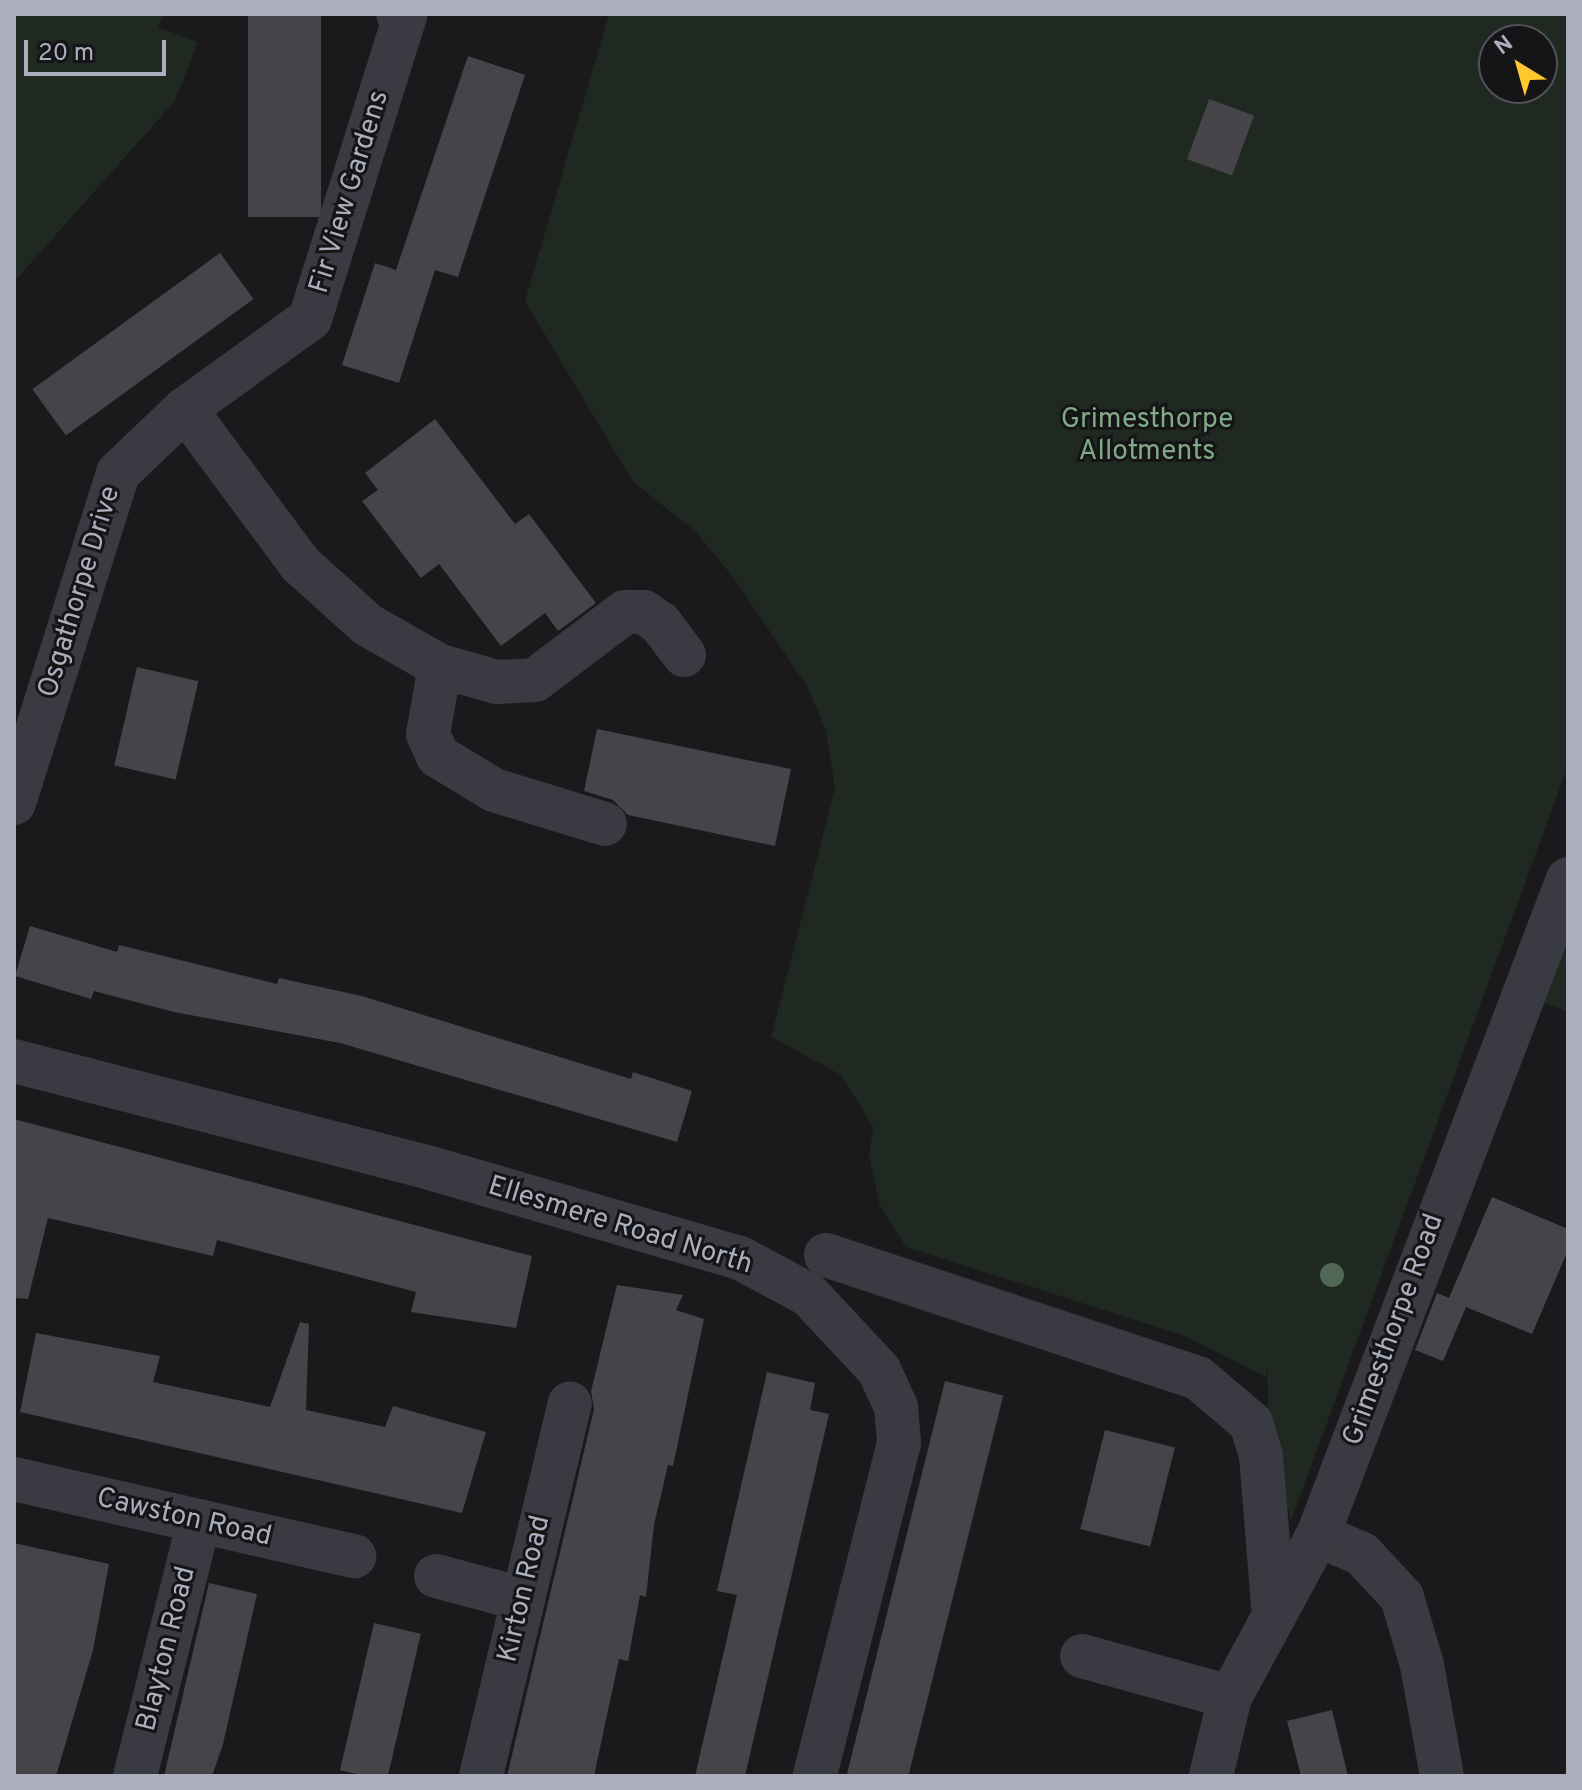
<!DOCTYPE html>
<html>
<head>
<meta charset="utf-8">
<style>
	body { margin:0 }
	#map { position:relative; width:1582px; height:1790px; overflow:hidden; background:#1a191c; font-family:Overpass,sans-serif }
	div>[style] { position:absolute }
	.green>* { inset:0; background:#1f2821 }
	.building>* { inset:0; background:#444449; transform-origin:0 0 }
	.minor>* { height:44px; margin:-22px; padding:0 22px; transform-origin:22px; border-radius:22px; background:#3a3b42 }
	.trees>* { width:24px; height:24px; margin:-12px; border-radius:50%; background:#526856 }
	span { translate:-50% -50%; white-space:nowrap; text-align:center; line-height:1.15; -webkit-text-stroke:6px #151417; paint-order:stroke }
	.street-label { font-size:28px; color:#abafbd }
	.park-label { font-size:28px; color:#80a986 }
	.frame { position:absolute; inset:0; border:16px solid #abafbd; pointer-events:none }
	.north { position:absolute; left:1478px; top:24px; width:80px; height:80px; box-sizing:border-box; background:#151417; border:2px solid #515259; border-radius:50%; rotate:323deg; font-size:22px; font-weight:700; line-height:32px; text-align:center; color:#abafbd }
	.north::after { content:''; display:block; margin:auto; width:28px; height:36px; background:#ffc82f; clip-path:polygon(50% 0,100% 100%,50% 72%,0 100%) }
	.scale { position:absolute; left:24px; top:40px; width:142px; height:36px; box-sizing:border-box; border:4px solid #abafbd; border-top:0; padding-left:10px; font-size:24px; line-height:28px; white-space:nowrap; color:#abafbd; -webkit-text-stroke:6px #151417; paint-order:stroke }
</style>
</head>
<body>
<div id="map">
	<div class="green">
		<i style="clip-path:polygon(14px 14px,164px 14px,158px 27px,198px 42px,175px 101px,14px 282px)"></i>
		<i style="clip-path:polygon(evenodd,609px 14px,1568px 14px,1568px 766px,1291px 1521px,1269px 1442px,1267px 1366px,1266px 1377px,1185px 1336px,906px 1247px,880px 1206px,869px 1157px,873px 1127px,841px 1075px,771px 1037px,835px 788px,826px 731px,808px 688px,733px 577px,694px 530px,633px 482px,525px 301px,609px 14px,1494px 40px,1542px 40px,1542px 88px,1494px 88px,1494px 40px)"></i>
		<i style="clip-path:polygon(1568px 927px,1568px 1012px,1537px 1000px)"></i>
	</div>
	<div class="building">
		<i style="left:248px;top:14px;width:73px;height:203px"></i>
		<i style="clip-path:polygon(468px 56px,525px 75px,458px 277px,435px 270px,399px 383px,342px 365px,375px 263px,396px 270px)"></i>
		<i style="left:1209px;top:99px;width:48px;height:64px;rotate:20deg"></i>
		<i style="left:220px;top:253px;width:57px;height:232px;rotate:54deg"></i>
		<i style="clip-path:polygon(435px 419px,515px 524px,529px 514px,596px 603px,558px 631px,545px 613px,501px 646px,439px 564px,421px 578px,362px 501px,378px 490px,365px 473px)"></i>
		<i style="left:137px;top:667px;width:63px;height:101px;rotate:13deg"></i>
		<i style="clip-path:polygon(597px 729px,791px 769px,775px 846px,628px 815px,613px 800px,584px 791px)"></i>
		<i style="clip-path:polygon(30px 926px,117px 952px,119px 945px,277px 984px,279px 978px,362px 996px,631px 1079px,633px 1072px,692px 1091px,677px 1142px,340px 1043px,174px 1012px,94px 991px,91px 999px,15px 976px)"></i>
		<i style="clip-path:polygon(14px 1119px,532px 1256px,516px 1328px,411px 1312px,416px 1292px,217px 1240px,213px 1256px,48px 1218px,28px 1299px,14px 1298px)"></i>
		<i style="clip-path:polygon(1492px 1197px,1568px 1229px,1568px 1250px,1532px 1334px,1466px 1307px,1443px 1361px,1415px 1350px,1437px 1293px,1449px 1298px)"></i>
		<i style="clip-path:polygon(617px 1285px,683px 1295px,676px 1310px,704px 1319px,673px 1466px,668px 1465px,654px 1525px,646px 1597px,640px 1595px,628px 1661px,619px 1659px,594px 1776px,507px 1776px,594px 1409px,591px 1391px)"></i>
		<i style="clip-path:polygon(300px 1322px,309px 1324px,306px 1410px,385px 1427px,393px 1406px,486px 1432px,462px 1513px,20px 1412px,36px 1333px,160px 1356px,153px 1382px,270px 1407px)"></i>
		<i style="clip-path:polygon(767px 1372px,815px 1383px,810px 1410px,829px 1414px,745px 1776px,695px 1776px,737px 1595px,717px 1591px)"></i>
		<i style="left:945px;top:1381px;width:60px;height:406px;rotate:14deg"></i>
		<i style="left:1105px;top:1430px;width:72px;height:102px;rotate:14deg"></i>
		<i style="clip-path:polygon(14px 1543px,109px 1564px,93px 1650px,56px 1776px,14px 1776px)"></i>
		<i style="clip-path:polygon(209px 1583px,257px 1594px,223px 1744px,212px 1776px,164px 1776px)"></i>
		<i style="left:374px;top:1623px;width:48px;height:151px;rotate:13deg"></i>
		<i style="clip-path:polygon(1332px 1710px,1348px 1776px,1301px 1776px,1287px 1721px)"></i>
	</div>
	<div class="minor">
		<i style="left:185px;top:409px;width:193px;rotate:53.4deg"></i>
		<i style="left:300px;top:564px;width:91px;rotate:41.9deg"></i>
		<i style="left:368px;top:625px;width:83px;rotate:29.7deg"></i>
		<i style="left:440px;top:666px;width:59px;rotate:15.7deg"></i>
		<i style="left:497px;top:682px;width:38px;rotate:-3deg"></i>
		<i style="left:535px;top:680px;width:113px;rotate:-37.1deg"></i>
		<i style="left:625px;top:612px;width:19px"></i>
		<i style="left:644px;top:612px;width:19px;rotate:35deg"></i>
		<i style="left:660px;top:623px;width:40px;rotate:53deg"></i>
		<i style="left:440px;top:666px;width:69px;rotate:100deg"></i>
		<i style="left:428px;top:734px;width:24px;rotate:66deg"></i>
		<i style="left:438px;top:756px;width:66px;rotate:31.3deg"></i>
		<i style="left:494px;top:790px;width:116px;rotate:17deg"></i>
		<i style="left:14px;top:803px;width:346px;rotate:-72.5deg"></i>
		<i style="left:118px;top:473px;width:93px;rotate:-43.7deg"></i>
		<i style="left:185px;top:409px;width:154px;rotate:-35.8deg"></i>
		<i style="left:310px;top:319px;width:318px;rotate:-72.6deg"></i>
		<i style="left:405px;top:16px;width:7px;rotate:-164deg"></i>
		<i style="left:14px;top:1061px;width:430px;rotate:14.4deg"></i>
		<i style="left:430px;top:1168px;width:323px;rotate:16.2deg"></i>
		<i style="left:740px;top:1258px;width:78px;rotate:28.2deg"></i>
		<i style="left:809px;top:1295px;width:103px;rotate:47deg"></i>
		<i style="left:879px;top:1370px;width:41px;rotate:65.3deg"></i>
		<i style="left:896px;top:1407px;width:36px;rotate:85deg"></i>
		<i style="left:899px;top:1443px;width:343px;rotate:104.2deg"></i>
		<i style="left:826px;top:1255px;width:392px;rotate:18.3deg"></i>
		<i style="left:1198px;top:1378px;width:70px;rotate:40.3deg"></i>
		<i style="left:1251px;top:1423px;width:34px;rotate:73deg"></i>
		<i style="left:1261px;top:1456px;width:161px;rotate:85.4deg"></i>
		<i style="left:14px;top:1479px;width:349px;rotate:12.8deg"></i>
		<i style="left:1318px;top:1535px;width:48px;rotate:23.4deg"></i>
		<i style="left:1362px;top:1554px;width:59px;rotate:47.1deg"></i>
		<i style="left:1402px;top:1597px;width:71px;rotate:73.6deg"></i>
		<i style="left:1422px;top:1665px;width:113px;rotate:79.8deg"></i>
		<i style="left:436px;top:1576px;width:89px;rotate:15deg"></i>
		<i style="left:1082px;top:1656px;width:154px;rotate:15.5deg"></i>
		<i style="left:135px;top:1776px;width:263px;rotate:-75.9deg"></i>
		<i style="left:481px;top:1776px;width:383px;rotate:-76.6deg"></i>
		<i style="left:1211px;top:1776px;width:81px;rotate:-76.5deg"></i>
		<i style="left:1230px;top:1697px;width:184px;rotate:-61.5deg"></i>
		<i style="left:1318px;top:1535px;width:702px;rotate:-69.14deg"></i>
	</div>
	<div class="trees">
		<i style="left:1332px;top:1275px"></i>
	</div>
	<div class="street-label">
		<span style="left:350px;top:192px;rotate:-73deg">Fir View Gardens</span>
		<span style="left:80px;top:592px;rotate:-73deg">Osgathorpe Drive</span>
		<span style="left:620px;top:1226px;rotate:17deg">Ellesmere Road North</span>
		<span style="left:1394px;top:1330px;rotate:-70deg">Grimesthorpe Road</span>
		<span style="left:184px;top:1518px;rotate:13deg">Cawston Road</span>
		<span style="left:525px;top:1589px;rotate:-77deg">Kirton Road</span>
		<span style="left:167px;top:1649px;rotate:-76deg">Blayton Road</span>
	</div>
	<div class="park-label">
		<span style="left:1147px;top:436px">Grimesthorpe<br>Allotments</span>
	</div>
	<div class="frame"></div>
	<div class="north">N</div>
	<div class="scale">20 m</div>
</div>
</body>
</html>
